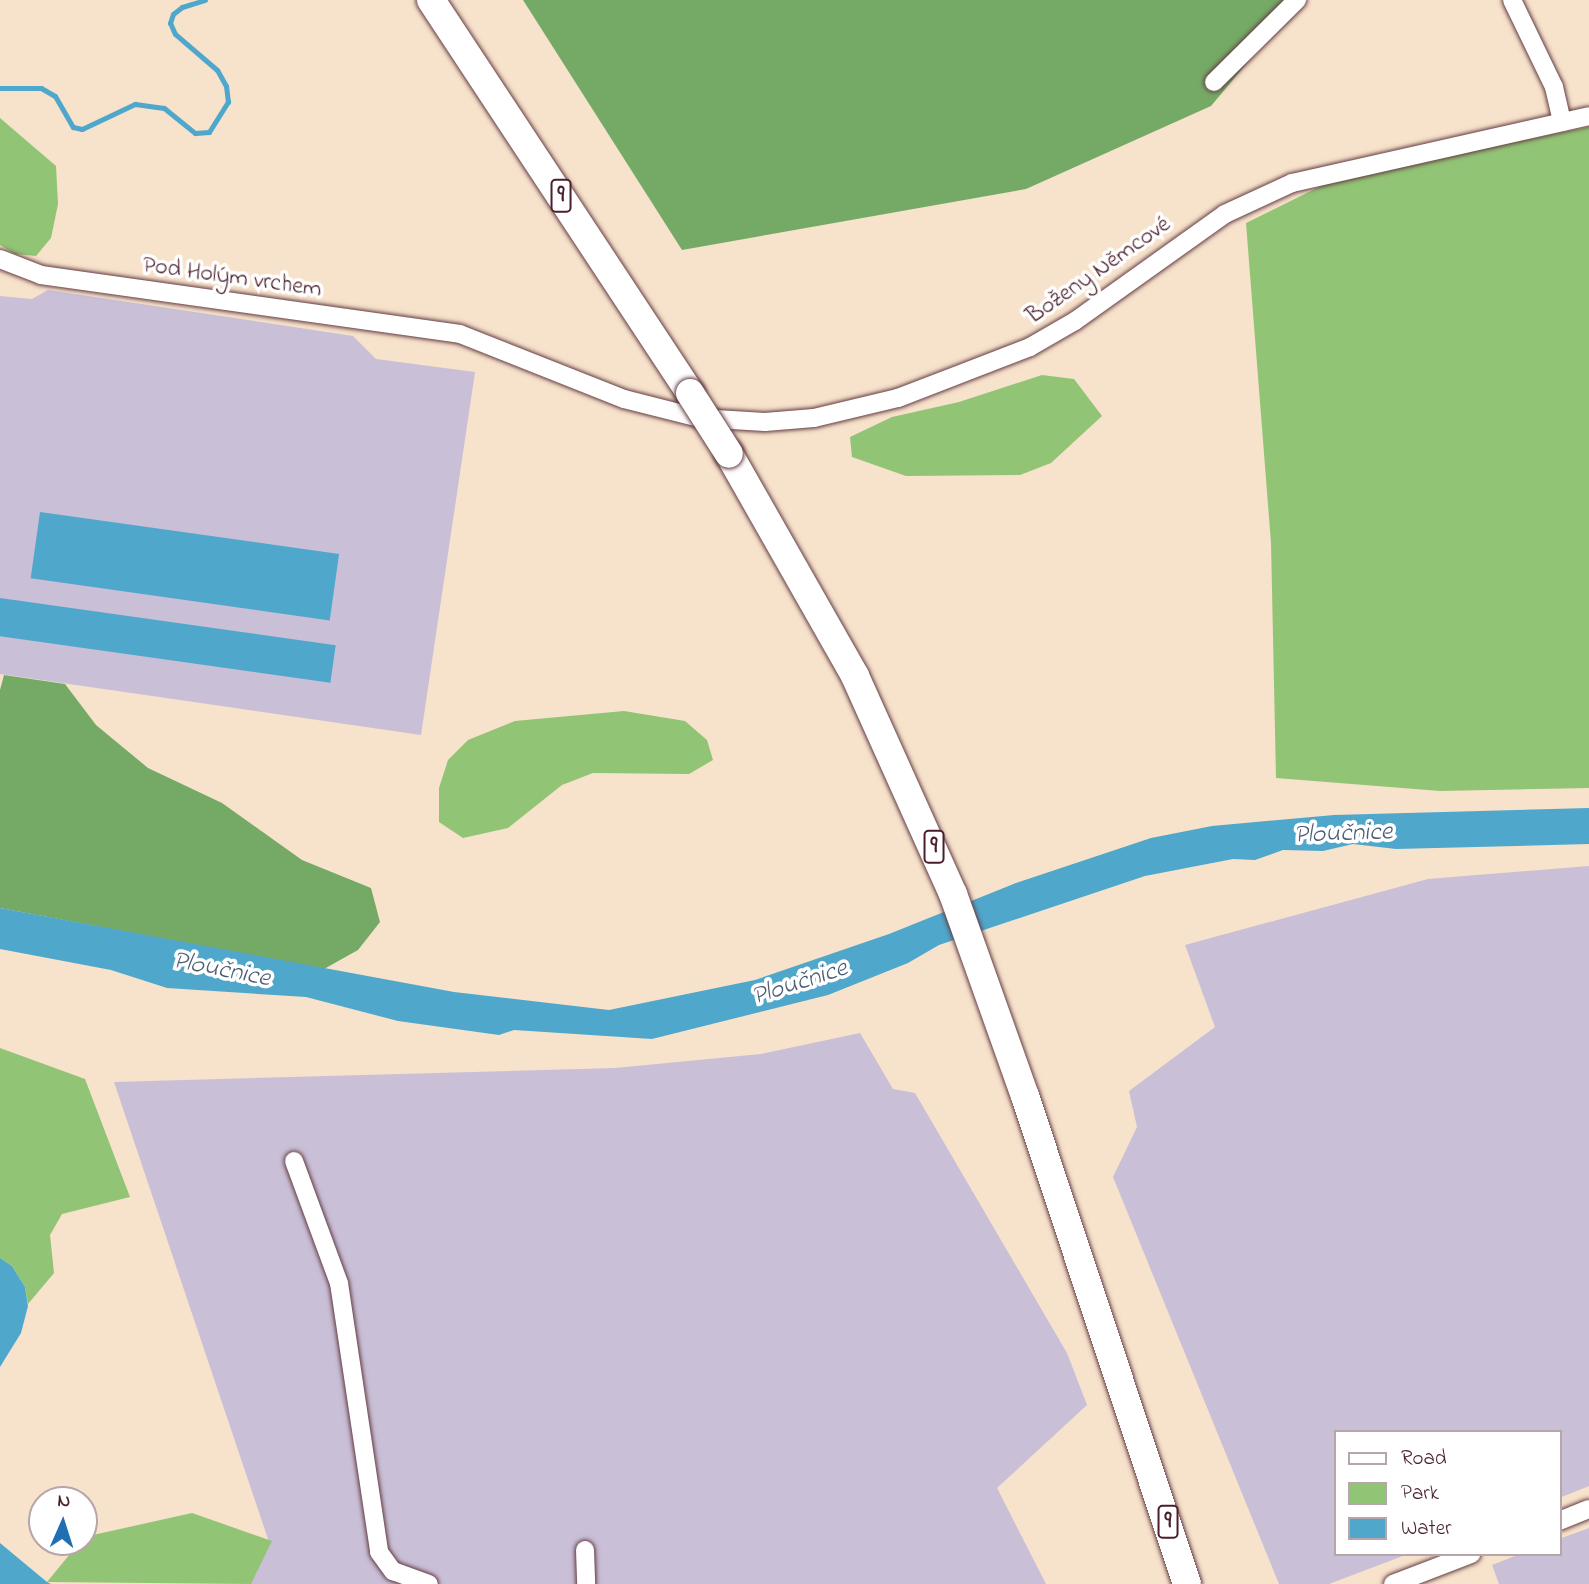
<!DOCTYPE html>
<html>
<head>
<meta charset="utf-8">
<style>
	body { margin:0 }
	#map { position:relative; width:1589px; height:1584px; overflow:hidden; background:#f7e2cb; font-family:"Indie Flower",sans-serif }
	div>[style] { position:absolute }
	.industrial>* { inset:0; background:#c9bfd7 }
	.green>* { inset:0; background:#92c475 }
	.forest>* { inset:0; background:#75aa66 }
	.water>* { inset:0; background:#4fa7cc; transform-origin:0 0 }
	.stream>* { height:5px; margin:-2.5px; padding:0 2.5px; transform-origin:2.5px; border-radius:2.5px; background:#4fa7cc }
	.roads { filter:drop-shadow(0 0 2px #643c43) drop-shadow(0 0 2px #643c43) }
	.minor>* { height:18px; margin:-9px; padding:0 9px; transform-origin:9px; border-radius:9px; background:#fff }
	.primary>* { height:28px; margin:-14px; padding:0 14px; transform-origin:14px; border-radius:14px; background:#fff }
	.bridges { filter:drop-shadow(0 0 2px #643c43) drop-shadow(0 0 2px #643c43) }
	.primary-bridge>* { height:28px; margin:-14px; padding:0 14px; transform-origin:14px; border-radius:14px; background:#fff }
	span { translate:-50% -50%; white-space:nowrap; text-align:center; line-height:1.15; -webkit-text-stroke:7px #fff; paint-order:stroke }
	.shield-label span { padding:2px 5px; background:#fff; border:2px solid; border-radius:5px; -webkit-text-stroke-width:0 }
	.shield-label { font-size:23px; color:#4a1f2b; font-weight:700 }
	.street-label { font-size:24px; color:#4a1f2b }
	.water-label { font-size:26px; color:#4c5c73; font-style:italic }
	.legend { position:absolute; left:1334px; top:1430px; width:228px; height:126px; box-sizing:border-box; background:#fff; border:2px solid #b7a5aa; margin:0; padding:9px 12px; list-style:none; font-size:21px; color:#4a1f2b }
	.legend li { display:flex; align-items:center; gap:14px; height:35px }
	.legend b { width:35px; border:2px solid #b7a5aa }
	.north { position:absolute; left:28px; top:1486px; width:70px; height:70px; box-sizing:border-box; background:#fff; border:2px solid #b7a5aa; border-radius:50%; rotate:3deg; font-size:19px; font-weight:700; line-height:28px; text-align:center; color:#4a1f2b }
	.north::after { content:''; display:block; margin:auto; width:24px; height:32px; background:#1f6fb2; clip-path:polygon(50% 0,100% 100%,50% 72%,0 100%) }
</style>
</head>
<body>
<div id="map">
	<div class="industrial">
		<i style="clip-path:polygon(48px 290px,353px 336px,376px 359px,475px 372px,421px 735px,0 674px,0 296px,32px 299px)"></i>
		<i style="clip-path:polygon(1589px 866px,1589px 1486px,1559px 1498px,1559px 1432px,1335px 1432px,1335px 1554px,1408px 1554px,1329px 1584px,1279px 1584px,1113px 1177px,1137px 1127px,1129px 1091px,1215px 1027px,1185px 945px,1428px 879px)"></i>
		<i style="clip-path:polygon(860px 1033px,893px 1089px,915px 1093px,1067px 1353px,1087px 1405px,997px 1488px,1046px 1584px,246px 1584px,270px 1545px,114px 1082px,615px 1068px,761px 1054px)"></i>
		<i style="clip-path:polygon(1589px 1528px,1589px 1584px,1499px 1584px,1492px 1565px,1520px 1554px,1559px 1554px,1559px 1539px)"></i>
	</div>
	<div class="green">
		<i style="clip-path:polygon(0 118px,56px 166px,58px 204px,51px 238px,36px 256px,15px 254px,0 245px)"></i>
		<i style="clip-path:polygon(1589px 127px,1589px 788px,1440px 791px,1276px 778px,1271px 543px,1246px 223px,1337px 178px)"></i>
		<i style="clip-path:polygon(1042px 375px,1074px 379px,1102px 416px,1051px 463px,1020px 475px,906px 476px,852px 457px,850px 437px,892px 417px,959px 402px)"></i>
		<i style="clip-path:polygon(624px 711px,685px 721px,707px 740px,713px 760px,689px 774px,593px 773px,562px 785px,508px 828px,463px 838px,439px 822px,439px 788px,448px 760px,468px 740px,515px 721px)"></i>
		<i style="clip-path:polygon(0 1048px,85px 1079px,130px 1197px,62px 1214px,50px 1235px,54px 1273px,28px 1304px,25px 1287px,12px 1266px,0 1258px)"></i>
		<i style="clip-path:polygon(192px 1513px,272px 1541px,251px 1584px,47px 1582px,84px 1537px)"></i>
	</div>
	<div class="forest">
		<i style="clip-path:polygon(523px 0,1300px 0,1211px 106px,1026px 189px,682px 250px)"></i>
		<i style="clip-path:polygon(4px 675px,65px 684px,96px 725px,148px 768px,222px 803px,302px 860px,371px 888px,380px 922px,358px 950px,324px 969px,0 908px,0 690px)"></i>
	</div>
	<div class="water">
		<i style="left:40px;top:512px;width:302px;height:67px;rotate:8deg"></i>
		<i style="left:0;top:598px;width:339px;height:38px;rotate:8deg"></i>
		<i style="clip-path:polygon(1589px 808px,1589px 844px,1396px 849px,1353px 844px,1323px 851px,1283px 850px,1255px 860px,1233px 859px,1145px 876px,939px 945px,908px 963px,828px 995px,652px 1039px,514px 1030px,499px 1035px,398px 1021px,306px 997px,167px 988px,111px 970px,0 949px,0 908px,454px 992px,609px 1010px,755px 980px,889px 934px,1016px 883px,1151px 838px,1212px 826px,1334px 815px)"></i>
		<i style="clip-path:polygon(0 1258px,12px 1266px,25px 1287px,28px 1306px,21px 1333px,0 1367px)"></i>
		<i style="clip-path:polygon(0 1543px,47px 1582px,51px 1584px,0 1584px)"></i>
	</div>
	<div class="stream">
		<i style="left:0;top:88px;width:41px"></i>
		<i style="left:41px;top:88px;width:16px;rotate:30deg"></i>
		<i style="left:55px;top:96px;width:36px;rotate:60deg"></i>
		<i style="left:73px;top:127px;width:9px;rotate:13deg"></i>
		<i style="left:82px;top:129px;width:59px;rotate:-25.3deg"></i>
		<i style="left:135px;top:104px;width:29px;rotate:8deg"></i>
		<i style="left:164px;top:108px;width:40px;rotate:39deg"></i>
		<i style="left:195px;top:133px;width:14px;rotate:-4deg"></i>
		<i style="left:209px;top:132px;width:36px;rotate:-58deg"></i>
		<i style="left:228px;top:102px;width:16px;rotate:-97deg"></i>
		<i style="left:226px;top:86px;width:18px;rotate:-119deg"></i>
		<i style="left:217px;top:70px;width:55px;rotate:-139.4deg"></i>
		<i style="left:175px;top:34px;width:12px;rotate:-114deg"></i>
		<i style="left:170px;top:23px;width:9px;rotate:-72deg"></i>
		<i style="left:173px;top:14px;width:11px;rotate:-38deg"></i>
		<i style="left:182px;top:7px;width:24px;rotate:-17deg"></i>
	</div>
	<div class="roads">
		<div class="minor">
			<i style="left:1512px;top:0;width:97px;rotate:64.2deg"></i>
			<i style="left:1554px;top:87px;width:36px;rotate:77deg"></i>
			<i style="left:1214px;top:82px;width:117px;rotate:-44.7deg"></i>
			<i style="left:0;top:259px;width:44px;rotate:21.3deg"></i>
			<i style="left:41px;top:275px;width:423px;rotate:8deg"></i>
			<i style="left:460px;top:334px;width:176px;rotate:21.6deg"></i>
			<i style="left:624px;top:399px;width:77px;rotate:14.2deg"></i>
			<i style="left:699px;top:418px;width:66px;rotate:3.5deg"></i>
			<i style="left:765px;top:422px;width:49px;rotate:-4.7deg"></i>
			<i style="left:814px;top:418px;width:86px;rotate:-13.4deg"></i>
			<i style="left:898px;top:398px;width:142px;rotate:-21.1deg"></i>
			<i style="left:1030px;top:347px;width:52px;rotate:-30deg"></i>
			<i style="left:1075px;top:321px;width:184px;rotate:-35.5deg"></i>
			<i style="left:1225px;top:214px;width:74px;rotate:-24.8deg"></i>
			<i style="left:1292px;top:183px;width:304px;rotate:-12.7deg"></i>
			<i style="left:294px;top:1161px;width:130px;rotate:69.8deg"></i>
			<i style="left:339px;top:1283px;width:272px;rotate:81.5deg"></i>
			<i style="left:379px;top:1552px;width:24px;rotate:54deg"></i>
			<i style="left:393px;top:1571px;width:38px;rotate:20deg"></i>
			<i style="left:1559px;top:1521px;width:32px;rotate:-22deg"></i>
			<i style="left:585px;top:1550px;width:34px;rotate:88deg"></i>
			<i style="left:1393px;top:1584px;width:84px;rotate:-21deg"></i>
		</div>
		<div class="primary">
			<i style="left:431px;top:0;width:471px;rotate:56.6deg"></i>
			<i style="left:729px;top:454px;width:255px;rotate:60.4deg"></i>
			<i style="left:855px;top:676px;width:239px;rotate:65.8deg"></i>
			<i style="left:953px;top:894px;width:214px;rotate:70.4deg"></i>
			<i style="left:1025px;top:1096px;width:514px;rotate:71.64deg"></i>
		</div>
	</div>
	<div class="bridges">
		<div class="primary-bridge">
			<i style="left:690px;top:393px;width:72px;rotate:57.4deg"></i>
		</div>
	</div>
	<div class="shield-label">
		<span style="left:561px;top:196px">9</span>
		<span style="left:934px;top:847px">9</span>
		<span style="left:1168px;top:1522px">9</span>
	</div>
	<div class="street-label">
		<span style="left:1099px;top:271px;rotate:-35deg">Boženy Němcové</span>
		<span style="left:232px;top:278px;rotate:8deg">Pod Holým vrchem</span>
	</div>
	<div class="water-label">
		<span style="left:1343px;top:835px;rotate:-2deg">Ploučnice</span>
		<span style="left:221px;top:971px;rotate:11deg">Ploučnice</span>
		<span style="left:800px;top:984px;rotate:-18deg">Ploučnice</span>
	</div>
	<ul class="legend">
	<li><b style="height:9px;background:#fff"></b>Road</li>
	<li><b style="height:19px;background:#92c475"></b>Park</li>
	<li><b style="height:19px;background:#4fa7cc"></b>Water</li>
	</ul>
	<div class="north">N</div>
</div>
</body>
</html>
